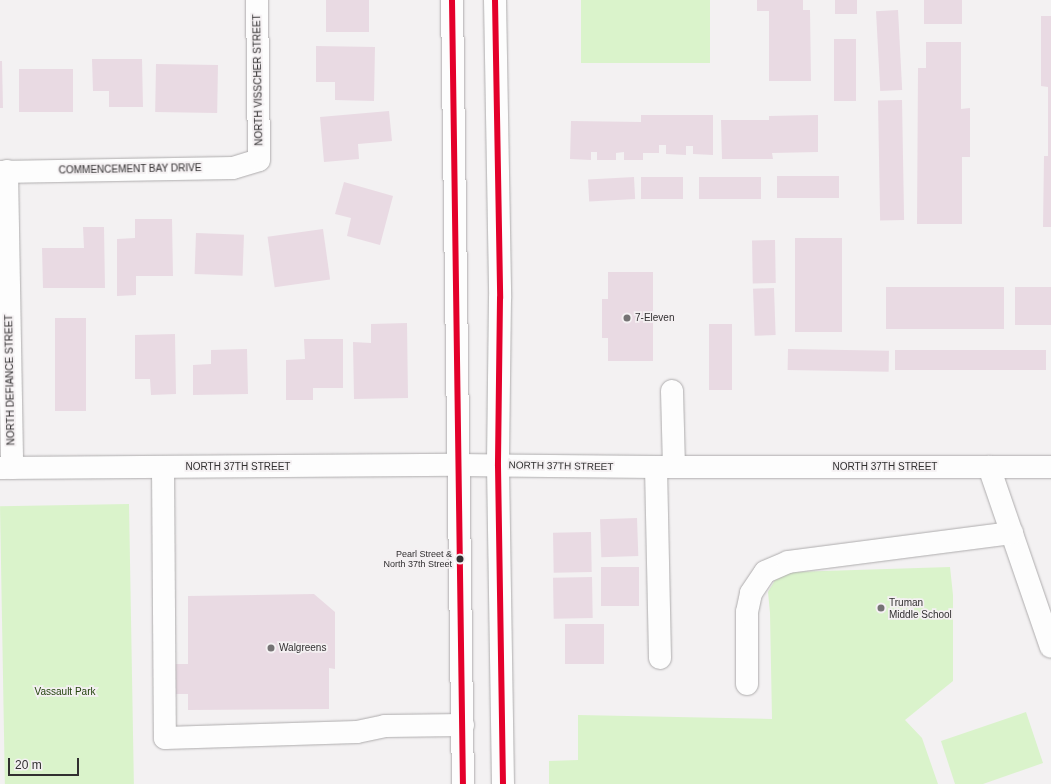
<!DOCTYPE html>
<html>
<head>
<meta charset="utf-8">
<style>
	body { margin:0 }
	#map { position:relative; width:1051px; height:784px; overflow:hidden; background:#f3f1f2; font-family:Arial,sans-serif }
	div>[style] { position:absolute }
	.green>* { inset:0; background:#daf3cb; transform-origin:0 0 }
	.building>* { inset:0; background:#e9dae3; transform-origin:0 0 }
	.roads { filter:drop-shadow(0 0 1px #aeacad) drop-shadow(0 0 1px #aeacad) }
	.minor>* { height:22px; margin:-11px; padding:0 11px; transform-origin:11px; border-radius:11px; background:#fdfdfd }
	.major>* { height:22px; margin:-11px; padding:0 11px; transform-origin:11px; border-radius:11px; background:#fdfdfd }
	.bus-1>* { height:6px; margin:-3px; padding:0 3px; transform-origin:3px; border-radius:3px; background:#e4002b }
	.dots>* { width:11px; height:11px; translate:-50% -50%; box-sizing:border-box; border:2px solid #f4f0f2; border-radius:50% }
	span { translate:-50% -50%; white-space:nowrap; text-align:center; line-height:1.15; -webkit-text-stroke:3.5px #f4f0f2; paint-order:stroke }
	.bus-label { font-size:9px; color:#312f30 }
	.right { translate:-100% -50%; text-align:right }
	.street-label { font-size:10px; color:#312f30 }
	.poi-label { font-size:10px; color:#312f30 }
	.left { translate:0 -50%; text-align:left }
	.park-label { font-size:10px; color:#24430d }
	.scale { position:absolute; left:8px; top:758px; width:71px; height:18px; box-sizing:border-box; border:2px solid #312f30; border-top:0; padding-left:5px; font-size:12px; line-height:14px; white-space:nowrap; color:#312f30; -webkit-text-stroke:3px #f4f0f2; paint-order:stroke }
</style>
</head>
<body>
<div id="map">
	<div class="green">
		<i style="left:581px;top:0;width:129px;height:63px"></i>
		<i style="left:129px;top:504px;width:280px;height:129px;rotate:89deg"></i>
		<i style="clip-path:polygon(950px 567px,953px 595px,953px 681px,905px 720px,922px 738px,938px 784px,549px 784px,549px 761px,578px 760px,578px 715px,772px 719px,770px 613px,768px 592px,775px 580px,792px 572px)"></i>
		<i style="clip-path:polygon(1026px 712px,1043px 763px,983px 784px,955px 784px,941px 741px)"></i>
	</div>
	<div class="building">
		<i style="left:326px;top:0;width:43px;height:32px"></i>
		<i style="clip-path:polygon(757px 0,803px 0,803px 10px,810px 10px,811px 81px,769px 81px,769px 11px,757px 11px)"></i>
		<i style="left:835px;top:0;width:22px;height:14px"></i>
		<i style="left:924px;top:0;width:38px;height:24px"></i>
		<i style="left:898px;top:10px;width:80px;height:22px;rotate:87deg"></i>
		<i style="clip-path:polygon(1041px 16px,1051px 16px,1051px 227px,1043px 227px,1044px 156px,1048px 156px,1048px 87px,1041px 86px)"></i>
		<i style="left:834px;top:39px;width:22px;height:62px"></i>
		<i style="clip-path:polygon(926px 42px,961px 42px,961px 109px,970px 108px,970px 157px,962px 157px,962px 224px,917px 224px,918px 68px,926px 68px)"></i>
		<i style="clip-path:polygon(316px 46px,375px 47px,374px 101px,335px 100px,335px 82px,316px 82px)"></i>
		<i style="clip-path:polygon(92px 59px,142px 59px,143px 107px,109px 107px,109px 91px,93px 91px)"></i>
		<i style="clip-path:polygon(0 61px,2px 61px,3px 108px,0 108px)"></i>
		<i style="left:156px;top:64px;width:62px;height:48px;rotate:1deg"></i>
		<i style="left:19px;top:69px;width:54px;height:43px"></i>
		<i style="left:902px;top:100px;width:120px;height:24px;rotate:89deg"></i>
		<i style="clip-path:polygon(389px 111px,392px 141px,358px 144px,359px 159px,324px 162px,320px 117px)"></i>
		<i style="clip-path:polygon(641px 115px,713px 115px,713px 155px,693px 154px,693px 146px,686px 146px,686px 155px,666px 154px,666px 145px,659px 145px,659px 153px,643px 153px,643px 160px,624px 160px,624px 152px,616px 153px,616px 160px,597px 160px,597px 152px,591px 152px,591px 160px,570px 159px,571px 121px,641px 122px)"></i>
		<i style="clip-path:polygon(818px 115px,818px 152px,772px 153px,773px 159px,722px 159px,721px 120px,769px 120px,769px 116px)"></i>
		<i style="left:839px;top:176px;width:22px;height:62px;rotate:90deg"></i>
		<i style="left:634px;top:177px;width:22px;height:46px;rotate:87deg"></i>
		<i style="left:641px;top:177px;width:42px;height:22px"></i>
		<i style="left:761px;top:177px;width:22px;height:62px;rotate:90deg"></i>
		<i style="clip-path:polygon(344px 182px,393px 196px,380px 245px,347px 236px,351px 218px,335px 214px)"></i>
		<i style="clip-path:polygon(135px 219px,172px 219px,173px 276px,136px 276px,136px 295px,117px 296px,117px 239px,135px 238px)"></i>
		<i style="clip-path:polygon(83px 227px,104px 227px,105px 288px,43px 288px,42px 248px,84px 248px)"></i>
		<i style="left:323px;top:229px;width:51px;height:56px;rotate:82deg"></i>
		<i style="left:196px;top:233px;width:48px;height:41px;rotate:2deg"></i>
		<i style="left:795px;top:238px;width:47px;height:94px"></i>
		<i style="left:775px;top:240px;width:43px;height:23px;rotate:89deg"></i>
		<i style="clip-path:polygon(608px 272px,653px 272px,653px 361px,608px 361px,608px 338px,602px 338px,602px 299px,608px 299px)"></i>
		<i style="left:1004px;top:287px;width:42px;height:118px;rotate:90deg"></i>
		<i style="left:1051px;top:287px;width:38px;height:36px;rotate:90deg"></i>
		<i style="left:774px;top:288px;width:47px;height:21px;rotate:88deg"></i>
		<i style="left:55px;top:318px;width:31px;height:93px"></i>
		<i style="clip-path:polygon(407px 323px,408px 398px,354px 399px,353px 342px,371px 343px,371px 324px)"></i>
		<i style="left:709px;top:324px;width:23px;height:66px"></i>
		<i style="clip-path:polygon(175px 334px,176px 394px,151px 395px,150px 379px,135px 379px,135px 335px)"></i>
		<i style="clip-path:polygon(304px 339px,343px 339px,343px 388px,313px 388px,313px 400px,286px 400px,286px 360px,305px 359px)"></i>
		<i style="clip-path:polygon(247px 349px,248px 394px,193px 395px,193px 365px,211px 364px,211px 350px)"></i>
		<i style="left:788px;top:349px;width:101px;height:21px;rotate:1deg"></i>
		<i style="left:895px;top:350px;width:151px;height:20px"></i>
		<i style="left:637px;top:518px;width:38px;height:37px;rotate:88deg"></i>
		<i style="left:591px;top:532px;width:40px;height:38px;rotate:89deg"></i>
		<i style="left:601px;top:567px;width:38px;height:39px"></i>
		<i style="left:592px;top:577px;width:41px;height:39px;rotate:89deg"></i>
		<i style="clip-path:polygon(314px 594px,335px 612px,335px 669px,329px 668px,329px 709px,188px 710px,188px 694px,167px 694px,167px 664px,188px 664px,188px 596px)"></i>
		<i style="left:565px;top:624px;width:39px;height:40px"></i>
	</div>
	<div class="roads">
		<div class="minor">
			<i style="left:7px;top:171px;width:297px;rotate:89deg"></i>
			<i style="left:0;top:172px;width:233px;rotate:-1deg"></i>
			<i style="left:233px;top:168px;width:27px;rotate:-17deg"></i>
			<i style="left:259px;top:160px;width:160px;rotate:-90.7deg"></i>
			<i style="left:672px;top:391px;width:76px;rotate:88.5deg"></i>
			<i style="left:163px;top:467px;width:271px;rotate:89.6deg"></i>
			<i style="left:165px;top:738px;width:192px;rotate:-1.8deg"></i>
			<i style="left:357px;top:732px;width:29px;rotate:-12deg"></i>
			<i style="left:385px;top:726px;width:78px;rotate:-0.7deg"></i>
			<i style="left:656px;top:467px;width:191px;rotate:88.8deg"></i>
			<i style="left:989px;top:467px;width:190px;rotate:71deg"></i>
			<i style="left:0;top:468px;width:459px;rotate:-0.4deg"></i>
			<i style="left:459px;top:465px;width:197px;rotate:0.6deg"></i>
			<i style="left:656px;top:467px;width:395px"></i>
			<i style="left:747px;top:684px;width:72px;rotate:-90deg"></i>
			<i style="left:747px;top:612px;width:19px;rotate:-78deg"></i>
			<i style="left:751px;top:593px;width:25px;rotate:-56deg"></i>
			<i style="left:765px;top:572px;width:25px;rotate:-23deg"></i>
			<i style="left:788px;top:562px;width:226px;rotate:-7.4deg"></i>
		</div>
		<div class="major">
			<i style="left:452px;top:0;width:784px;rotate:89.2deg"></i>
			<i style="left:495px;top:0;width:298px;rotate:89deg"></i>
			<i style="left:500px;top:298px;width:168px;rotate:90.7deg"></i>
			<i style="left:498px;top:466px;width:318px;rotate:89.1deg"></i>
		</div>
	</div>
	<div class="bus-1">
		<i style="left:452px;top:0;width:784px;rotate:89.2deg"></i>
		<i style="left:495px;top:0;width:298px;rotate:89deg"></i>
		<i style="left:500px;top:298px;width:168px;rotate:90.7deg"></i>
		<i style="left:498px;top:466px;width:318px;rotate:89.1deg"></i>
	</div>
	<div class="dots">
		<i style="left:627px;top:318px;background:#757374"></i>
		<i style="left:460px;top:559px;background:#312f30"></i>
		<i style="left:881px;top:608px;background:#757374"></i>
		<i style="left:271px;top:648px;background:#757374"></i>
	</div>
	<div class="bus-label">
		<span class="right" style="left:452px;top:559px">Pearl Street &amp;<br>North 37th Street</span>
	</div>
	<div class="street-label">
		<span style="left:258px;top:80px;rotate:-91deg">NORTH VISSCHER STREET</span>
		<span style="left:130px;top:169px;rotate:-1deg">COMMENCEMENT BAY DRIVE</span>
		<span style="left:10px;top:380px;rotate:-91deg">NORTH DEFIANCE STREET</span>
		<span style="left:561px;top:466px;rotate:1deg">NORTH 37TH STREET</span>
		<span style="left:238px;top:467px">NORTH 37TH STREET</span>
		<span style="left:885px;top:467px">NORTH 37TH STREET</span>
	</div>
	<div class="poi-label">
		<span class="left" style="left:635px;top:318px">7-Eleven</span>
		<span class="left" style="left:889px;top:608px">Truman<br>Middle School</span>
		<span class="left" style="left:279px;top:648px">Walgreens</span>
	</div>
	<div class="park-label">
		<span style="left:65px;top:692px">Vassault Park</span>
	</div>
	<div class="scale">20 m</div>
</div>
</body>
</html>
